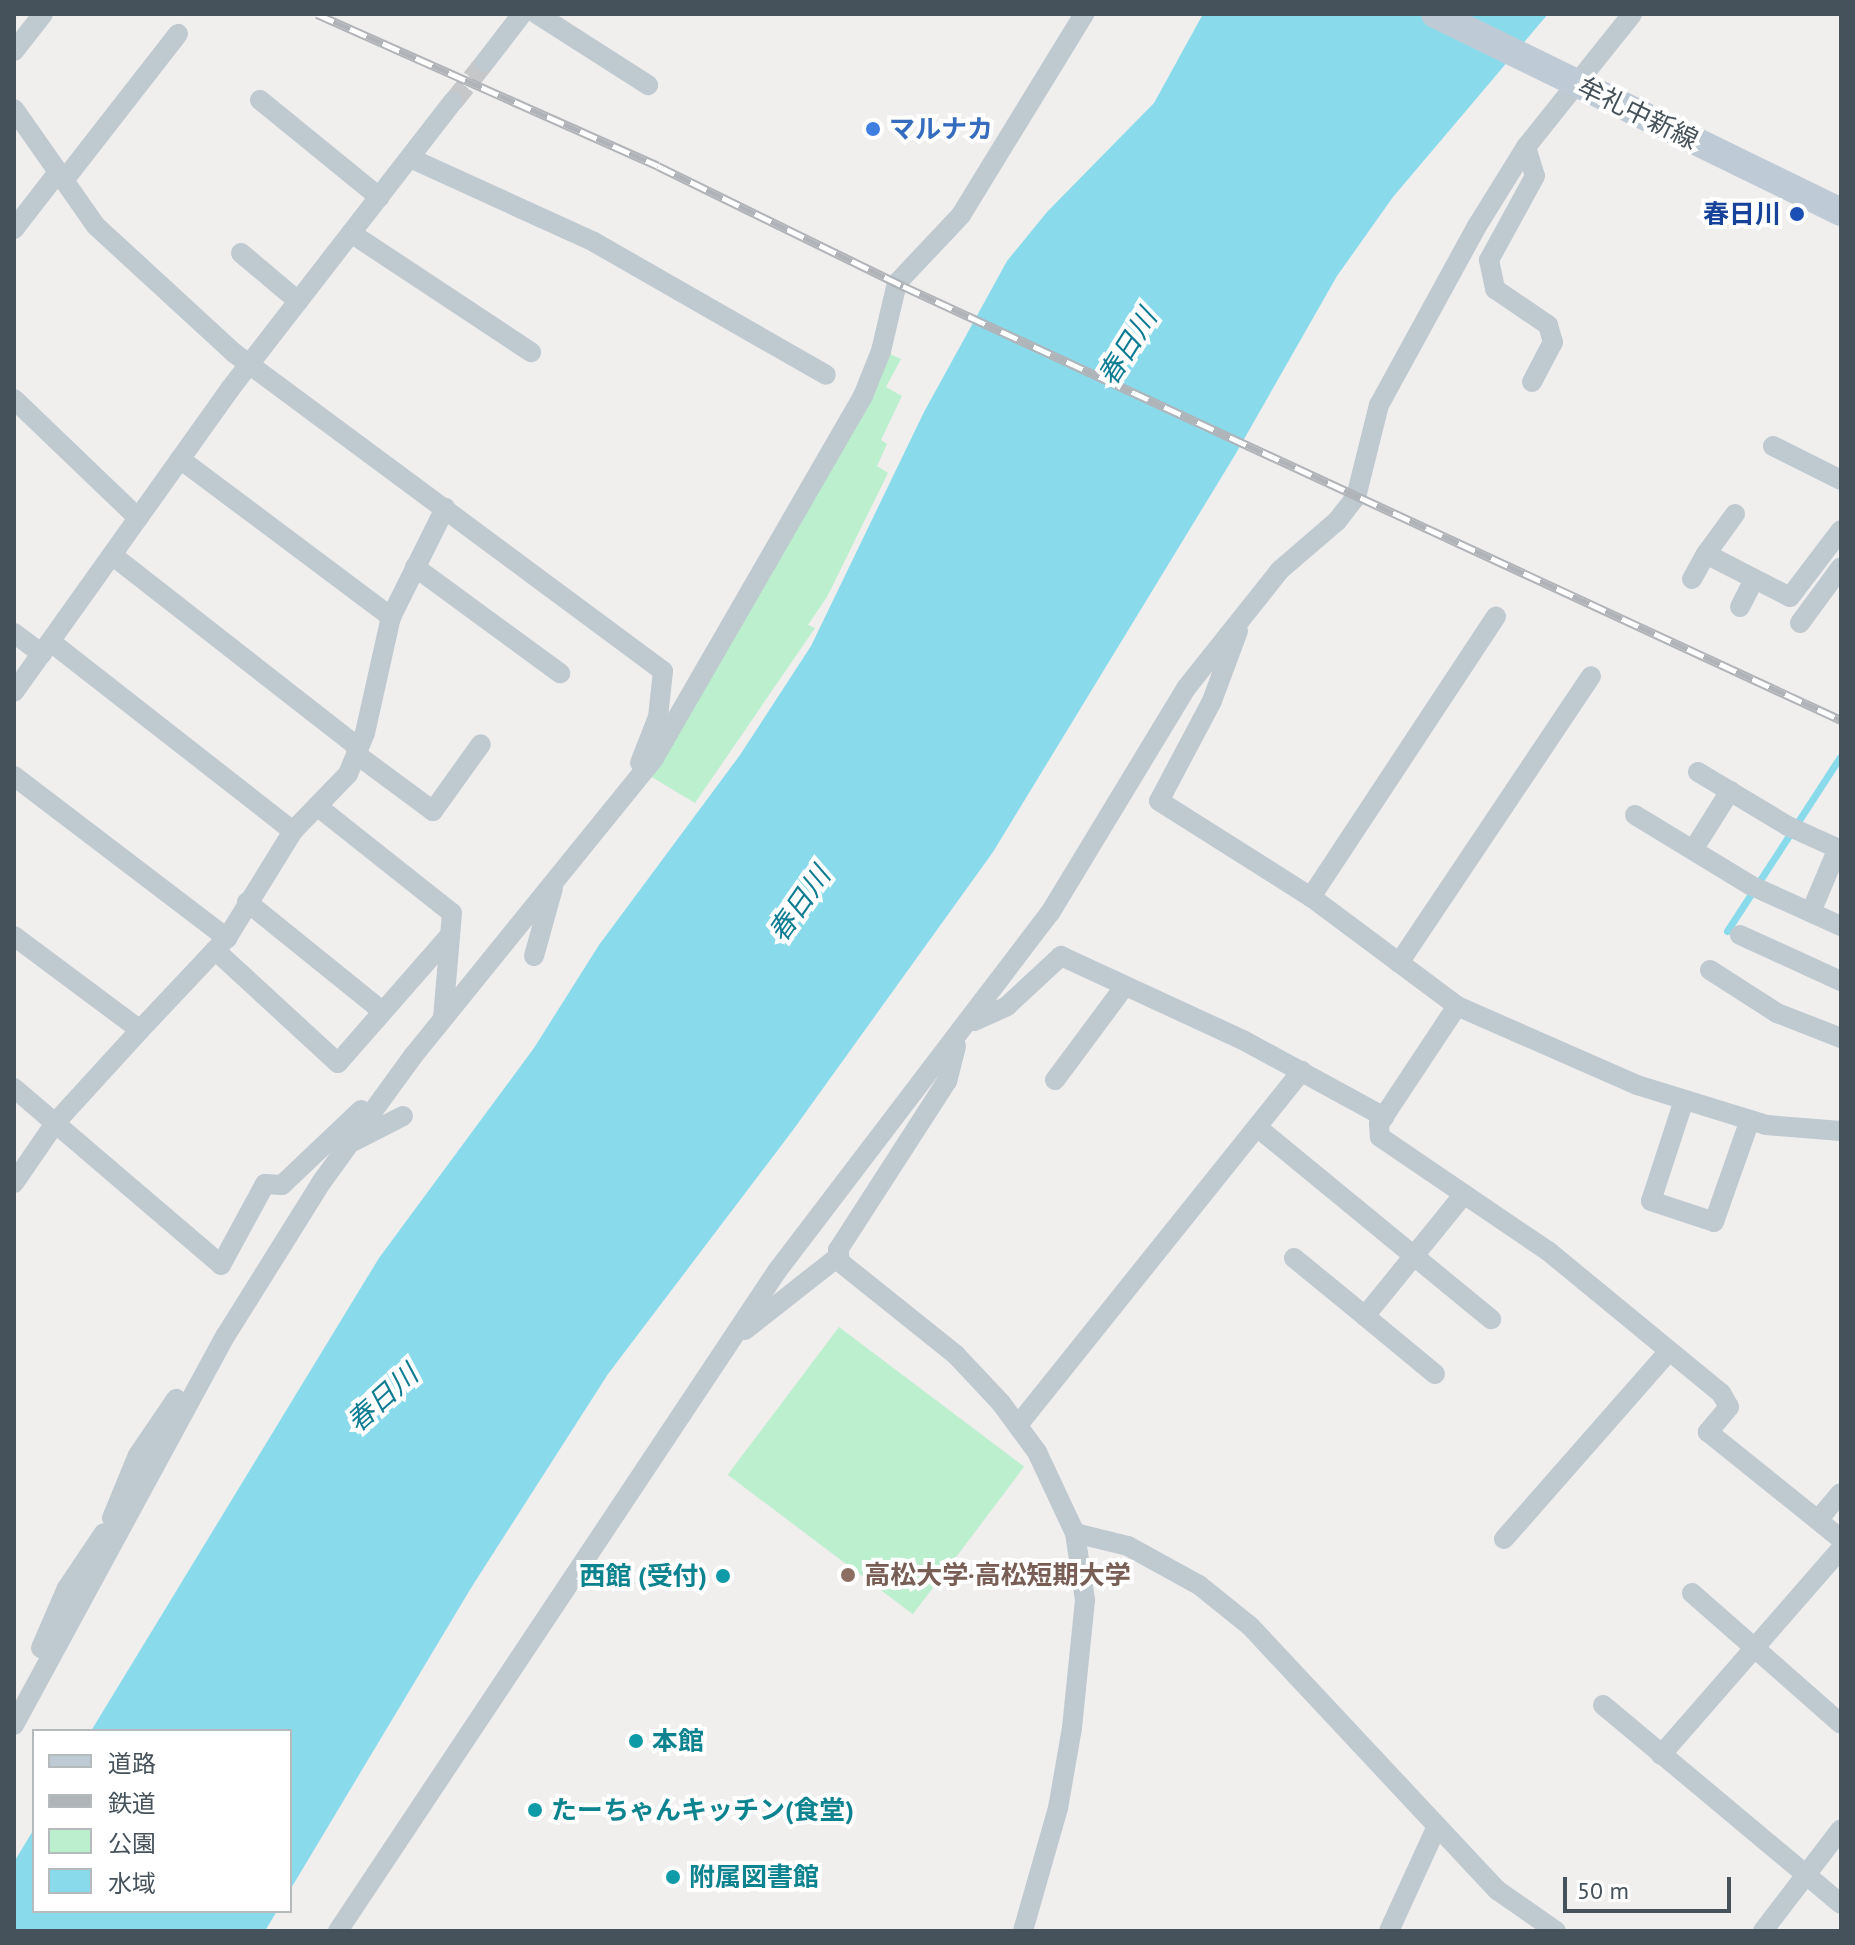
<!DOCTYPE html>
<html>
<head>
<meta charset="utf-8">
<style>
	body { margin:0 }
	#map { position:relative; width:1855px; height:1945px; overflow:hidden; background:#f1eeee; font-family:"PT Sans","Noto Sans JP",sans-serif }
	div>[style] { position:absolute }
	.green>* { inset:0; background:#bcefcd; transform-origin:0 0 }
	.water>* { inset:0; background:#89dbec }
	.stream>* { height:7px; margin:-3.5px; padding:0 3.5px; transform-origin:3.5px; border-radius:3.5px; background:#89dbec }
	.street-tunnel>* { height:20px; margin-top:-10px; transform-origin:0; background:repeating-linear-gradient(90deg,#c6c7c9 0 20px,transparent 0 30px) }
	.street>* { height:20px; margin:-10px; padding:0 10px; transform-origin:10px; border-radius:10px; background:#bec9d0 }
	.secondary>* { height:28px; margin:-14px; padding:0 14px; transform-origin:14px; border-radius:14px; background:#becad5 }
	.rail>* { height:9px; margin-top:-4.5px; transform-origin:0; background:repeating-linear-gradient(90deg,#fff 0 18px,#b0b4b8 0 36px); box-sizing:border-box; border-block:2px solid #b0b4b8 }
	.dots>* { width:22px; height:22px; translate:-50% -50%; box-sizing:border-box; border:4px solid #fff; border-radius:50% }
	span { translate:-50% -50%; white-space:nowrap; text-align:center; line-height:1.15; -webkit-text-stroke:8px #fff; paint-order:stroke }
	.street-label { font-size:26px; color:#46525b }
	.shop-label { font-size:26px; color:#366cbe; font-weight:700 }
	.left { translate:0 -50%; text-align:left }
	.transit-label { font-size:26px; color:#164399; font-weight:700 }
	.right { translate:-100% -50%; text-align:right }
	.education-label { font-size:26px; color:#785e54; font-weight:700 }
	.culture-label { font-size:26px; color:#0d838f; font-weight:700 }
	.water-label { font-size:28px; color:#0d7b92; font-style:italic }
	.frame { position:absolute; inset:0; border:16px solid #46525b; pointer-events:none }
	.legend { position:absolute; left:32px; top:1729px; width:260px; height:184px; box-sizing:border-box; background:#fff; border:2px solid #b5babd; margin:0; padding:10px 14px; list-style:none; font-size:24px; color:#46525b }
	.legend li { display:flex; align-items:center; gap:16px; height:40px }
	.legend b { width:40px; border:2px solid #b5babd }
	.scale { position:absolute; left:1563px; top:1877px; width:168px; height:36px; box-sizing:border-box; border:4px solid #46525b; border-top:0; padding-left:10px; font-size:24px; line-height:28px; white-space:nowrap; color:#46525b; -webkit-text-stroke:6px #fff; paint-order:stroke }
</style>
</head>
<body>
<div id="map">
	<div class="green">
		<i style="clip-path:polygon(890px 354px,901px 359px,886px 387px,902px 396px,881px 440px,887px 444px,877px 466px,888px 473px,827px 597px,808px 625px,815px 628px,695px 803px,650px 776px)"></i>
		<i style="left:839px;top:1327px;width:232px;height:185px;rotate:37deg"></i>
	</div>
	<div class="water">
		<i style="clip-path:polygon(1203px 14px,1548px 14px,1393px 197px,1337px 276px,1235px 455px,993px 852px,793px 1130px,608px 1374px,471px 1588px,290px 1890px,290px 1731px,91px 1731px,379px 1258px,534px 1048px,599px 945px,740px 755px,811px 646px,924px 412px,1007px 261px,1047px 212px,1154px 103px)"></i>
		<i style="clip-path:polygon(34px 1829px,34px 1911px,277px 1911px,265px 1931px,14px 1931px,14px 1862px)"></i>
	</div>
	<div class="stream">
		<i style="left:1727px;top:931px;width:207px;rotate:-57deg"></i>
	</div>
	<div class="street-tunnel">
		<i style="left:453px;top:102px;width:51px;rotate:-51.3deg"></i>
	</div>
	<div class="street">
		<i style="left:537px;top:14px;width:132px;rotate:32.6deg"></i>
		<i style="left:14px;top:51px;width:47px;rotate:-51.9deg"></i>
		<i style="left:485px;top:62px;width:61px;rotate:-52.4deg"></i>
		<i style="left:260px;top:100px;width:154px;rotate:39.2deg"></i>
		<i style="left:14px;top:109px;width:143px;rotate:55deg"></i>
		<i style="left:96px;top:226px;width:188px;rotate:42.6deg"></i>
		<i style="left:234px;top:353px;width:534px;rotate:36.55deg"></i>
		<i style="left:663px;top:671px;width:46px;rotate:96.2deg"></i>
		<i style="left:658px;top:717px;width:49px;rotate:111.4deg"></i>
		<i style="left:1526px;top:147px;width:30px;rotate:73deg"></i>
		<i style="left:1535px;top:176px;width:96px;rotate:118.7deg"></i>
		<i style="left:1489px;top:260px;width:30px;rotate:78deg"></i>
		<i style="left:1495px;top:289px;width:64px;rotate:34.2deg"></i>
		<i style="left:1548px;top:325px;width:18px;rotate:74deg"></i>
		<i style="left:1553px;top:342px;width:45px;rotate:117.7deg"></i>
		<i style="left:410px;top:158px;width:202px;rotate:24.5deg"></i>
		<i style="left:594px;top:242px;width:267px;rotate:29.8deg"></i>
		<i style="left:65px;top:179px;width:184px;rotate:-52.1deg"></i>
		<i style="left:14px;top:229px;width:73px;rotate:-52.2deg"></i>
		<i style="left:351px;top:233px;width:216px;rotate:33.5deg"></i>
		<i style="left:241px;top:253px;width:75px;rotate:40.1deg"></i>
		<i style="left:14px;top:399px;width:172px;rotate:43.8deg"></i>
		<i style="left:1773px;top:446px;width:76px;rotate:26.6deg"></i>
		<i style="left:180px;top:459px;width:264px;rotate:36.8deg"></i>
		<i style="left:1735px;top:514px;width:49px;rotate:125.9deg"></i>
		<i style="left:1706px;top:554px;width:94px;rotate:27.1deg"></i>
		<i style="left:1790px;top:597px;width:84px;rotate:-52.7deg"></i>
		<i style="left:112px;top:555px;width:313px;rotate:38deg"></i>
		<i style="left:415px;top:567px;width:180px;rotate:36.2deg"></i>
		<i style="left:1692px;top:579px;width:29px;rotate:-61deg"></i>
		<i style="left:1740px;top:607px;width:31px;rotate:-63deg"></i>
		<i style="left:1800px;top:623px;width:69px;rotate:-53.8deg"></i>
		<i style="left:1238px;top:631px;width:75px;rotate:110.4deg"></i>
		<i style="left:1212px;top:701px;width:113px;rotate:117.9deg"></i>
		<i style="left:1159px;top:801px;width:180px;rotate:32.3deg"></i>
		<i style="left:1311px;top:897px;width:182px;rotate:36.7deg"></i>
		<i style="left:1457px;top:1006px;width:197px;rotate:23.7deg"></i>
		<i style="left:1637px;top:1085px;width:135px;rotate:17.2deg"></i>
		<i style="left:1766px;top:1125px;width:75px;rotate:4.6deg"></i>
		<i style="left:14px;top:633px;width:35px;rotate:37deg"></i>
		<i style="left:51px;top:642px;width:307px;rotate:38deg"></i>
		<i style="left:14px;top:692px;width:372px;rotate:-54.5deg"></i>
		<i style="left:230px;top:389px;width:363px;rotate:-52.2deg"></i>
		<i style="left:356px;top:754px;width:96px;rotate:36.5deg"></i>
		<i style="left:433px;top:811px;width:82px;rotate:-54.4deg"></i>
		<i style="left:1698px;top:772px;width:105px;rotate:31deg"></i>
		<i style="left:1788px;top:826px;width:58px;rotate:24.4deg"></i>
		<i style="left:14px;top:776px;width:268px;rotate:37.3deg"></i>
		<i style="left:227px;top:938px;width:126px;rotate:-58.3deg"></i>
		<i style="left:293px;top:831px;width:79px;rotate:-46deg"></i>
		<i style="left:348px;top:774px;width:44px;rotate:-67.5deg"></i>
		<i style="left:365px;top:733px;width:119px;rotate:-77.4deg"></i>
		<i style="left:391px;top:617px;width:122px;rotate:-63.6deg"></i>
		<i style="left:317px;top:806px;width:172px;rotate:38.4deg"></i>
		<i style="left:452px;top:913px;width:106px;rotate:94.9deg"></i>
		<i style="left:1635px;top:815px;width:135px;rotate:31.3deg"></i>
		<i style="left:1750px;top:885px;width:100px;rotate:24.3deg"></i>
		<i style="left:1693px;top:850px;width:70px;rotate:-57.9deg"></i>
		<i style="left:1311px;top:897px;width:336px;rotate:-56.6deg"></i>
		<i style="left:247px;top:902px;width:174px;rotate:38.9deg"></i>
		<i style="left:1811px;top:912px;width:69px;rotate:-67.1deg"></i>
		<i style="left:1740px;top:935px;width:111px;rotate:24.5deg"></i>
		<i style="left:14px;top:936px;width:157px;rotate:36.7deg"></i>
		<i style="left:140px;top:1030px;width:122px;rotate:-46.7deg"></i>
		<i style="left:215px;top:950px;width:167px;rotate:42.6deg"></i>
		<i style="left:338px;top:1063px;width:169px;rotate:-48.8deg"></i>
		<i style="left:534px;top:956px;width:71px;rotate:-74.4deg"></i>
		<i style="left:1399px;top:963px;width:345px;rotate:-56.2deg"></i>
		<i style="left:1710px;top:970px;width:80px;rotate:32.7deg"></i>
		<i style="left:1777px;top:1013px;width:69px;rotate:21.3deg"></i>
		<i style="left:1457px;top:1006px;width:141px;rotate:123.5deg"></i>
		<i style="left:1379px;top:1124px;width:13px;rotate:86deg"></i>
		<i style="left:1380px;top:1137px;width:203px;rotate:34.2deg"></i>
		<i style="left:1548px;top:1251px;width:224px;rotate:39.4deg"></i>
		<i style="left:1721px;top:1393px;width:16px;rotate:60deg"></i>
		<i style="left:1729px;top:1407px;width:33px;rotate:130deg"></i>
		<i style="left:1708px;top:1432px;width:171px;rotate:38.8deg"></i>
		<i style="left:974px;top:1021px;width:36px;rotate:-24deg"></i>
		<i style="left:1007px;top:1006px;width:74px;rotate:-42.8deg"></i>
		<i style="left:1061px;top:956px;width:200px;rotate:24.8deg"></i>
		<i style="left:1243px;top:1040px;width:161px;rotate:28.6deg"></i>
		<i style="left:956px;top:1046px;width:36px;rotate:104deg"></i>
		<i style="left:947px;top:1081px;width:201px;rotate:122.8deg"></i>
		<i style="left:838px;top:1250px;width:12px;rotate:81deg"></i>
		<i style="left:840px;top:1262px;width:149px;rotate:38.7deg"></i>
		<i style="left:956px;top:1355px;width:66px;rotate:46.8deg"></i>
		<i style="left:1001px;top:1403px;width:61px;rotate:53.7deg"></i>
		<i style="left:1037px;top:1452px;width:89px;rotate:64.9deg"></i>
		<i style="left:1075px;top:1533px;width:68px;rotate:81.5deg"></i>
		<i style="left:1085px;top:1600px;width:129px;rotate:95.8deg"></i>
		<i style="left:1072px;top:1728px;width:81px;rotate:99.9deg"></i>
		<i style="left:1058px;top:1808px;width:128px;rotate:105.9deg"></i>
		<i style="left:1055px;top:1080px;width:116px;rotate:-53.4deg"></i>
		<i style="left:14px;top:1088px;width:272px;rotate:40.5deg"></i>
		<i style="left:221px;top:1265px;width:92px;rotate:-61.5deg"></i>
		<i style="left:265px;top:1184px;width:17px;rotate:3deg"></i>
		<i style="left:282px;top:1185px;width:109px;rotate:-43.5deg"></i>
		<i style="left:1684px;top:1100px;width:106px;rotate:108.1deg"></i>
		<i style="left:1651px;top:1201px;width:66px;rotate:18.4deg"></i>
		<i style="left:1714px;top:1222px;width:108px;rotate:-70.6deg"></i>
		<i style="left:1257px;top:1127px;width:303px;rotate:39.4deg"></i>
		<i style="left:354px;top:1141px;width:55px;rotate:-27deg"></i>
		<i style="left:14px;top:1183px;width:74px;rotate:-55.5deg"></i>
		<i style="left:56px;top:1122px;width:125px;rotate:-47.6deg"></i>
		<i style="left:1294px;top:1258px;width:92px;rotate:39.2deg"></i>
		<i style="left:745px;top:1330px;width:120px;rotate:-38.2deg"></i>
		<i style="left:1435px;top:1374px;width:91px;rotate:-140.4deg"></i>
		<i style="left:1365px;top:1316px;width:157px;rotate:-50.9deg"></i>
		<i style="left:1018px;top:1425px;width:454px;rotate:-51.3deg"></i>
		<i style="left:112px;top:1518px;width:68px;rotate:-67.6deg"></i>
		<i style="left:138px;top:1455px;width:68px;rotate:-55.8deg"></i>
		<i style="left:1818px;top:1520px;width:35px;rotate:-50deg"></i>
		<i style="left:1075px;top:1533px;width:55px;rotate:13.8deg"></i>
		<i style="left:1128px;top:1546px;width:81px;rotate:28.8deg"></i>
		<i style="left:1199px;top:1585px;width:65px;rotate:38.8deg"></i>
		<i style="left:1250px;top:1626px;width:362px;rotate:46.9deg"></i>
		<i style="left:1497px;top:1890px;width:72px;rotate:34.8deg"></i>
		<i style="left:1504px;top:1539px;width:250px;rotate:-48.7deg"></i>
		<i style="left:1692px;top:1593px;width:198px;rotate:41.3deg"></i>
		<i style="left:41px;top:1648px;width:65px;rotate:-66.6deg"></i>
		<i style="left:67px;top:1588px;width:66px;rotate:-56.1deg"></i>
		<i style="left:1603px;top:1705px;width:310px;rotate:39.9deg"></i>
		<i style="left:14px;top:1725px;width:444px;rotate:-61.5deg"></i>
		<i style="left:226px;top:1335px;width:183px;rotate:-58deg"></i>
		<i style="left:323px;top:1180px;width:153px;rotate:-54deg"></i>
		<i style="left:413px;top:1056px;width:383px;rotate:-51deg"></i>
		<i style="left:654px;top:758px;width:418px;rotate:-60deg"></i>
		<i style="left:863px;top:396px;width:48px;rotate:-68.2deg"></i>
		<i style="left:881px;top:351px;width:70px;rotate:-76.8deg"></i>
		<i style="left:897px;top:283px;width:93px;rotate:-46.7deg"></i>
		<i style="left:961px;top:215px;width:236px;rotate:-58.5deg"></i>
		<i style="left:1661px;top:1755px;width:274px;rotate:-48.9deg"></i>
		<i style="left:338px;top:1931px;width:793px;rotate:-56.37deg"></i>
		<i style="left:777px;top:1271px;width:450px;rotate:-52.7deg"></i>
		<i style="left:1050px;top:913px;width:264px;rotate:-58.8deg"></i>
		<i style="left:1187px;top:687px;width:149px;rotate:-51.5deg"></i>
		<i style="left:1280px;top:570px;width:75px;rotate:-40.7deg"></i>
		<i style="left:1337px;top:521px;width:31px;rotate:-52deg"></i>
		<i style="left:1356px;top:497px;width:95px;rotate:-76deg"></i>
		<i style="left:1379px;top:405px;width:204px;rotate:-61.3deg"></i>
		<i style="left:1477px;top:226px;width:93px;rotate:-58.2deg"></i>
		<i style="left:1526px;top:147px;width:170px;rotate:-51.4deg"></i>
		<i style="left:1389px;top:1931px;width:115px;rotate:-65.4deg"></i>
		<i style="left:1763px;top:1931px;width:128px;rotate:-52.6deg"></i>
	</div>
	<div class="secondary">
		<i style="left:1435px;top:14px;width:452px;rotate:26deg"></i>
	</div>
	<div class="rail">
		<i style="left:317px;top:14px;width:373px;rotate:24deg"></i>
		<i style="left:658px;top:166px;width:273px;rotate:26.1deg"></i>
		<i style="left:903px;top:286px;width:1034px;rotate:24.83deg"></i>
	</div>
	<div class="dots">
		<i style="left:873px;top:129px;background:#3f7fe0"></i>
		<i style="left:1797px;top:214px;background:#1a4fb4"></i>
		<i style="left:848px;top:1575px;background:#8d6e63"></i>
		<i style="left:723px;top:1576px;background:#0f9aa8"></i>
		<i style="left:636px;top:1741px;background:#0f9aa8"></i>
		<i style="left:535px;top:1810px;background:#0f9aa8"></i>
		<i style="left:673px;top:1877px;background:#0f9aa8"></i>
	</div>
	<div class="street-label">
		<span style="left:1638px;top:113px;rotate:26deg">牟礼中新線</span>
	</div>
	<div class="shop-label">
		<span class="left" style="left:889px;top:129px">マルナカ</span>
	</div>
	<div class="transit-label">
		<span class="right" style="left:1781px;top:214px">春日川</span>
	</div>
	<div class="education-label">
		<span class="left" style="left:864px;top:1575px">高松大学·高松短期大学</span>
	</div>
	<div class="culture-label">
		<span class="right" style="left:707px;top:1576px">西館 (受付)</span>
		<span class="left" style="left:652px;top:1741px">本館</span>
		<span class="left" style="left:551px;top:1810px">たーちゃんキッチン(食堂)</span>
		<span class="left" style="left:689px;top:1877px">附属図書館</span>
	</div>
	<div class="water-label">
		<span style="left:1127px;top:347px;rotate:-58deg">春日川</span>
		<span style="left:799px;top:904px;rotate:-55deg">春日川</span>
		<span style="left:382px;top:1398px;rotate:-42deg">春日川</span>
	</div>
	<div class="frame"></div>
	<ul class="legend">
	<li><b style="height:10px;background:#becad5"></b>道路</li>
	<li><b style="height:10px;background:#b0b4b8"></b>鉄道</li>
	<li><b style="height:22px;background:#bcefcd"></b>公園</li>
	<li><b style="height:22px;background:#89dbec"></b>水域</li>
	</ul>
	<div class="scale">50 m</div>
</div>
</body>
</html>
